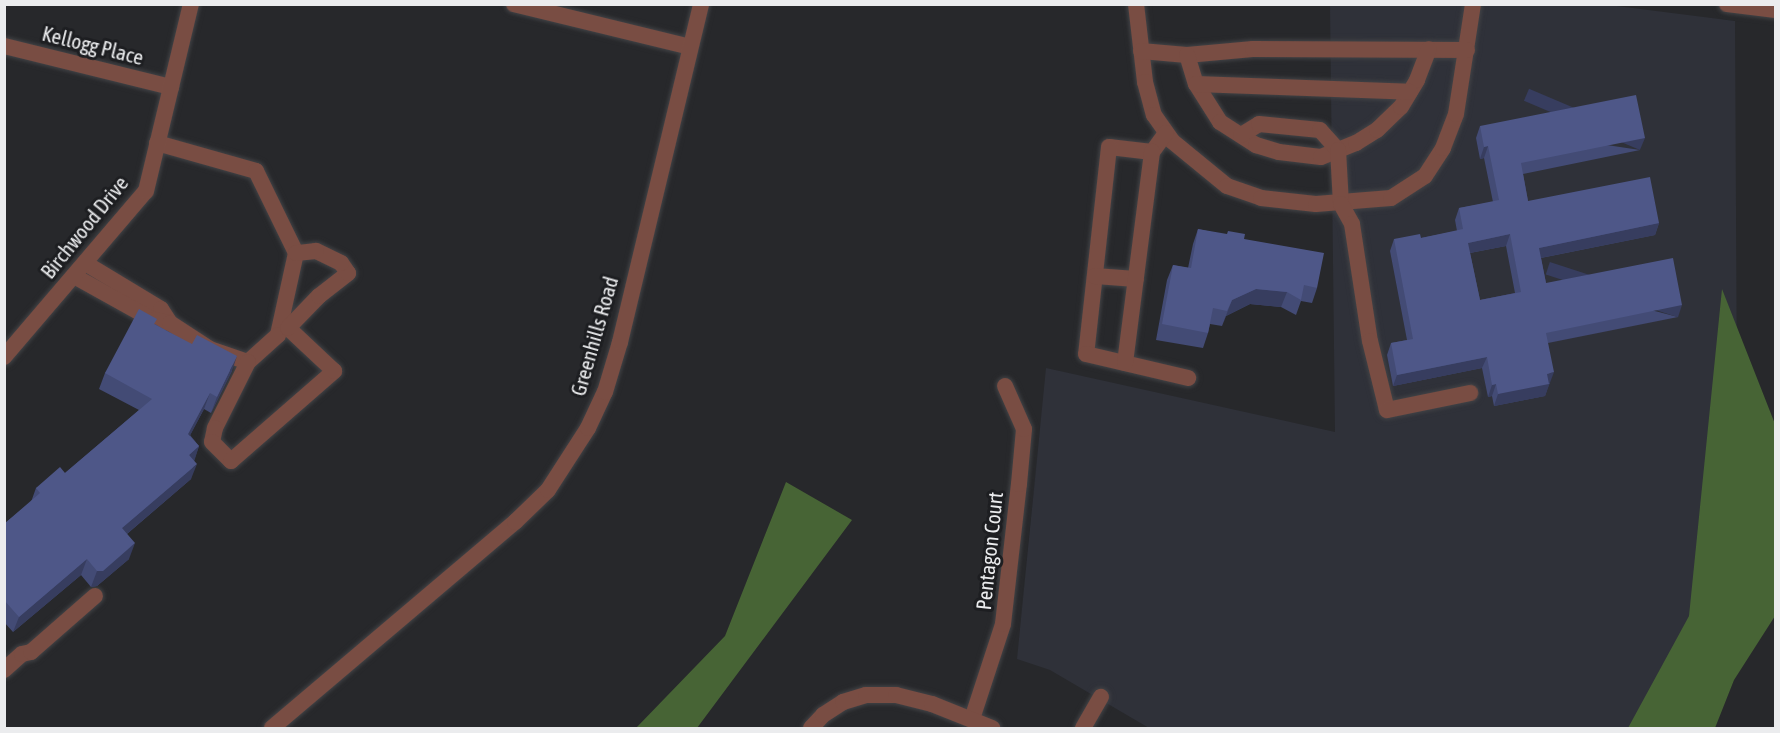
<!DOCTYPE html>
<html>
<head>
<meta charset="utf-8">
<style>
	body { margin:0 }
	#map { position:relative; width:1780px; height:733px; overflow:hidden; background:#27282b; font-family:"Asap Condensed",sans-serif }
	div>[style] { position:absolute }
	.built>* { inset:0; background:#2f3139 }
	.forest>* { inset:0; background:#476435 }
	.roads { filter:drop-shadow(0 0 2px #424346) drop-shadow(0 0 2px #424346) }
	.minor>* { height:16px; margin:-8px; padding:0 8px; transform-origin:8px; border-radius:8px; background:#794d43 }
	.wall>* { inset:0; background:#434b75 }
	.shaded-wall>* { inset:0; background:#373d5f; transform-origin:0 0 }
	.building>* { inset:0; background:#4e5788 }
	span { translate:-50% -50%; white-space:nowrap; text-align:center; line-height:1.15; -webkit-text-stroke:6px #1d1e21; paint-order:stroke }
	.street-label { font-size:21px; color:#ebecee }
	.frame { position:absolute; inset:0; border:6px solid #ebecee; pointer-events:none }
</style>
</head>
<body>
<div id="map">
	<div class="built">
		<i style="clip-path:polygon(1601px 4px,1735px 21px,1738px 587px,1668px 728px,1149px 728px,1050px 670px,1017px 659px,1046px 368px,1335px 432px,1330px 5px)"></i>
	</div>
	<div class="forest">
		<i style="clip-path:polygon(1722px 289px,1775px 424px,1775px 616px,1734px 680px,1715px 728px,1628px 728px,1689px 616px)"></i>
		<i style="clip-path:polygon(786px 482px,852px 520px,697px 728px,636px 728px,725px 636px)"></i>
	</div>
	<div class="roads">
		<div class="minor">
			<i style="left:514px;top:4px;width:181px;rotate:13.7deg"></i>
			<i style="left:1136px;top:4px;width:79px;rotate:83.4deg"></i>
			<i style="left:1145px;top:82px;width:34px;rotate:75deg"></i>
			<i style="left:1154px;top:115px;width:32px;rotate:55deg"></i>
			<i style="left:1172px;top:141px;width:71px;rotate:39.3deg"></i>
			<i style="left:1227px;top:186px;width:36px;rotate:19deg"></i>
			<i style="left:1261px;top:198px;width:55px;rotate:6.2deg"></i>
			<i style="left:1316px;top:204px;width:75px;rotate:-4.6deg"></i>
			<i style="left:1391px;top:198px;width:40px;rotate:-32.9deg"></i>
			<i style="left:1425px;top:176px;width:33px;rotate:-57deg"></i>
			<i style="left:1443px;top:148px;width:36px;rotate:-69deg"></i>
			<i style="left:1456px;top:114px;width:111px;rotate:-81.2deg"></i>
			<i style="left:1727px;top:4px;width:49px;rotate:7deg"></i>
			<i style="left:4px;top:46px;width:172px;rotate:13.8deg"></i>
			<i style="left:1141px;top:51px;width:46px;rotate:5deg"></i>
			<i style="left:1187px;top:55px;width:66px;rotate:-5.2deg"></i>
			<i style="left:1253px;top:49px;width:214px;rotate:0.3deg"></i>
			<i style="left:1187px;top:55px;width:30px;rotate:73deg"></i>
			<i style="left:1196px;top:84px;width:45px;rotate:57.7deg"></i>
			<i style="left:1220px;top:122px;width:43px;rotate:32.6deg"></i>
			<i style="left:1256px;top:145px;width:24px;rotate:17deg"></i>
			<i style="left:1279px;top:152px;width:42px;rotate:6.8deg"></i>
			<i style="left:1321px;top:157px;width:38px;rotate:-22deg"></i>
			<i style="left:1356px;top:143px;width:25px;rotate:-32deg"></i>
			<i style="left:1377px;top:130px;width:33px;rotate:-44deg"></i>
			<i style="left:1401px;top:107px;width:31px;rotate:-59deg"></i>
			<i style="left:1417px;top:80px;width:33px;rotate:-69deg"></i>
			<i style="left:1196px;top:84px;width:214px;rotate:2.1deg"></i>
			<i style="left:1166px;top:133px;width:24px;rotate:126deg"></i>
			<i style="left:1152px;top:152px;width:43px;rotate:-173.4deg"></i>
			<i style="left:1109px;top:147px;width:208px;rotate:96.3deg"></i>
			<i style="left:1086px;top:354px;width:105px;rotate:13.2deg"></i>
			<i style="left:1241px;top:135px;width:21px;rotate:-31deg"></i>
			<i style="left:1259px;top:124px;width:61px;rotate:5.6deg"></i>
			<i style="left:1320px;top:130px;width:27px;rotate:48deg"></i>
			<i style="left:1338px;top:150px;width:54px;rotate:86.8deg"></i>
			<i style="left:1341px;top:204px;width:23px;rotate:61deg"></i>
			<i style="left:1352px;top:224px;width:118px;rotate:81.3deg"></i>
			<i style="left:1370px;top:341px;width:71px;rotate:76.2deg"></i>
			<i style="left:1387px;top:410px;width:85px;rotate:-11.6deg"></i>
			<i style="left:157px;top:143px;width:103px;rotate:15.8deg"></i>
			<i style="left:256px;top:171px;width:91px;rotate:64deg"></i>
			<i style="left:296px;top:253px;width:84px;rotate:102.4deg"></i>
			<i style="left:278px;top:335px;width:40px;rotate:138deg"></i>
			<i style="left:85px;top:263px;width:89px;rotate:31.2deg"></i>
			<i style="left:161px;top:309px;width:17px;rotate:57deg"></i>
			<i style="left:74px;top:276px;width:90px;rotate:29.1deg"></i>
			<i style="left:153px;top:320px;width:17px;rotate:10deg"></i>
			<i style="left:170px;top:323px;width:48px;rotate:33deg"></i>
			<i style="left:210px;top:349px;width:40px;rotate:18.9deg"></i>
			<i style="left:248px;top:362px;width:74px;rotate:116.6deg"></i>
			<i style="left:215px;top:428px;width:14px;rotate:102deg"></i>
			<i style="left:212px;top:442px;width:27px;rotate:45deg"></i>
			<i style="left:231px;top:461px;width:137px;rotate:-41.1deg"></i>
			<i style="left:334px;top:371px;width:63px;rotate:-136.9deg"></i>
			<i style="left:288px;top:328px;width:45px;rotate:-45.9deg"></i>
			<i style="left:319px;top:296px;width:37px;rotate:-38deg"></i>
			<i style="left:348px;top:273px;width:12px;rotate:-125deg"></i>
			<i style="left:341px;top:263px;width:28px;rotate:-154deg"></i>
			<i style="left:316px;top:251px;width:20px;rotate:174deg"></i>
			<i style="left:1095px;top:276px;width:41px;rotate:4.2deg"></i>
			<i style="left:4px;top:357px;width:218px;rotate:-49.5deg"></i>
			<i style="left:146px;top:191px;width:192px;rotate:-76.5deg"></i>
			<i style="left:1125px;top:363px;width:213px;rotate:-82.7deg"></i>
			<i style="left:4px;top:670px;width:24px;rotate:-42deg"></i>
			<i style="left:22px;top:654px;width:9px;rotate:-13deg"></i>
			<i style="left:31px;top:652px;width:85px;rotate:-41.2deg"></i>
			<i style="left:972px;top:719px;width:100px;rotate:-71.9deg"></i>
			<i style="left:1003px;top:624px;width:141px;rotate:-83.5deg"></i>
			<i style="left:1019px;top:484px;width:55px;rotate:-84.8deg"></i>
			<i style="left:1024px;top:429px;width:47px;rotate:-113.8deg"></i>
			<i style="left:272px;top:728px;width:319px;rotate:-40.3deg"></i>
			<i style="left:515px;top:522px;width:46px;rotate:-44.1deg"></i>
			<i style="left:548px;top:490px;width:74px;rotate:-57.2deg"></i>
			<i style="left:588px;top:428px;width:40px;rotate:-65deg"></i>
			<i style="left:605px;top:392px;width:52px;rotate:-73.3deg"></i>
			<i style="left:620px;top:342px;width:348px;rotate:-76.5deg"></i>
			<i style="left:811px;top:728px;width:18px;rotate:-47deg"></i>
			<i style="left:823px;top:715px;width:24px;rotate:-33deg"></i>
			<i style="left:843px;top:702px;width:24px;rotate:-17deg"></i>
			<i style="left:866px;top:695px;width:30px"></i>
			<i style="left:896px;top:695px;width:37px;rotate:14deg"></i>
			<i style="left:932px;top:704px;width:65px;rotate:21.8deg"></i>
			<i style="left:1083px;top:728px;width:36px;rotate:-60deg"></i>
		</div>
	</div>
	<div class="wall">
		<i style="clip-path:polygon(evenodd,1480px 126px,1640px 150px,1523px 174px,1528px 201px,1659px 223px,1655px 235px,1541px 258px,1546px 283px,1678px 317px,1548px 343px,1550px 384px,1549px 384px,1545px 396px,1494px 406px,1492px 396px,1488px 397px,1482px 368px,1393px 386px,1387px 355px,1391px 343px,1407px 340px,1390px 251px,1394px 239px,1421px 238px,1457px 231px,1455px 220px,1459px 208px,1493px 202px,1484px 158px,1480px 159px,1476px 138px,1480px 126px,1506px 246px,1515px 293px,1480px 300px,1470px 253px,1506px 246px)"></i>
		<i style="clip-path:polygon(1198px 229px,1244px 239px,1317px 288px,1312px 303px,1301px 301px,1296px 315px,1281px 307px,1250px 304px,1226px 316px,1222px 326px,1210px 324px,1208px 333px,1203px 348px,1156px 340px,1167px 280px,1173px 265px,1188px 268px,1193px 244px)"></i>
		<i style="clip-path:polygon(155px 324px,232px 371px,211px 413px,204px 409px,190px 435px,199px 446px,194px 460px,191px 479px,127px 534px,129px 559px,97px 586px,91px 587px,81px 575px,13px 632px,4px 622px,4px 524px,31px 502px,36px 488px,65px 473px,139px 410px,99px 389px,105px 373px)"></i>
	</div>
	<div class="shaded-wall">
		<i style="left:1645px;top:138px;width:13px;height:126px;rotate:113deg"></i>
		<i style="clip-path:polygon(1488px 146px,1484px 158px,1480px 159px,1484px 147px)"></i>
		<i style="clip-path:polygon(1659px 223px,1655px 235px,1535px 259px,1539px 248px)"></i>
		<i style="clip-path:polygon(1510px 234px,1506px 246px,1464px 254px,1468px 243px)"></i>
		<i style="clip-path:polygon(1256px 289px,1287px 292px,1281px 307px,1250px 304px,1226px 316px,1222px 326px,1232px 300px)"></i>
		<i style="left:1682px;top:305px;width:13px;height:139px;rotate:108deg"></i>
		<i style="clip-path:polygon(237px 356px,232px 371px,211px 413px,217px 397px)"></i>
		<i style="clip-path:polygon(1487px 357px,1482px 368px,1393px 386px,1397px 375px)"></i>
		<i style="clip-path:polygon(1554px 372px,1545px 396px,1494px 406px,1498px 394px,1547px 374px)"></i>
		<i style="clip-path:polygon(1496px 384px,1492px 396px,1488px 397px,1492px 385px)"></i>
		<i style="clip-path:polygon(210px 393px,204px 409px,183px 449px,188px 434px)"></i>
		<i style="clip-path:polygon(199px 446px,194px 462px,189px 455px)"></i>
		<i style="clip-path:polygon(197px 464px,191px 479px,116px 543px,122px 528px)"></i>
		<i style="clip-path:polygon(135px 543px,129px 559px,97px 586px,91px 587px,97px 571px)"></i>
		<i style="clip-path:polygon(87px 559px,81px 575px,13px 632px,19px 617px)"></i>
	</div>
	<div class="building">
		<i style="clip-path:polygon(evenodd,1636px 95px,1645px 138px,1521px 163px,1528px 201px,1650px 177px,1659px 223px,1539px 248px,1546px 283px,1673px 258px,1682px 305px,1546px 333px,1554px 372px,1547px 374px,1549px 384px,1498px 394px,1496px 384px,1492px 385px,1487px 357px,1397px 375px,1391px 343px,1413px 339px,1394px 239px,1420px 234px,1421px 238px,1463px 229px,1459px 208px,1499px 200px,1488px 146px,1484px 147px,1480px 126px,1636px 95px,1510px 234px,1521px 292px,1480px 300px,1468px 243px,1510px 234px)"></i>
		<i style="clip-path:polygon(1198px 229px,1227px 234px,1228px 231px,1245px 234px,1244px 239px,1324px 253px,1317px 288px,1304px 285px,1301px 300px,1287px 292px,1256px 289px,1232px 300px,1227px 311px,1213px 308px,1208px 333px,1162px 324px,1173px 265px,1191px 268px)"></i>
		<i style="clip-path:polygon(139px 309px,157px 319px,154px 324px,192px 344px,197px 335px,237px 356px,217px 397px,210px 393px,188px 434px,199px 446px,189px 455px,197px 464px,122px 528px,135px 543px,103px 571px,97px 571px,87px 559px,19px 617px,4px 600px,4px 524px,40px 493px,36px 488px,60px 467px,65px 473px,152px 399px,105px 373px)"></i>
	</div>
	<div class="street-label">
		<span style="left:93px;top:45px;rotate:14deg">Kellogg Place</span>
		<span style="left:84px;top:227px;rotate:-51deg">Birchwood Drive</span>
		<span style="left:594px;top:336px;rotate:-74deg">Greenhills Road</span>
		<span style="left:989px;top:551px;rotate:-84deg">Pentagon Court</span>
	</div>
	<div class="frame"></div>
</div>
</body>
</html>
